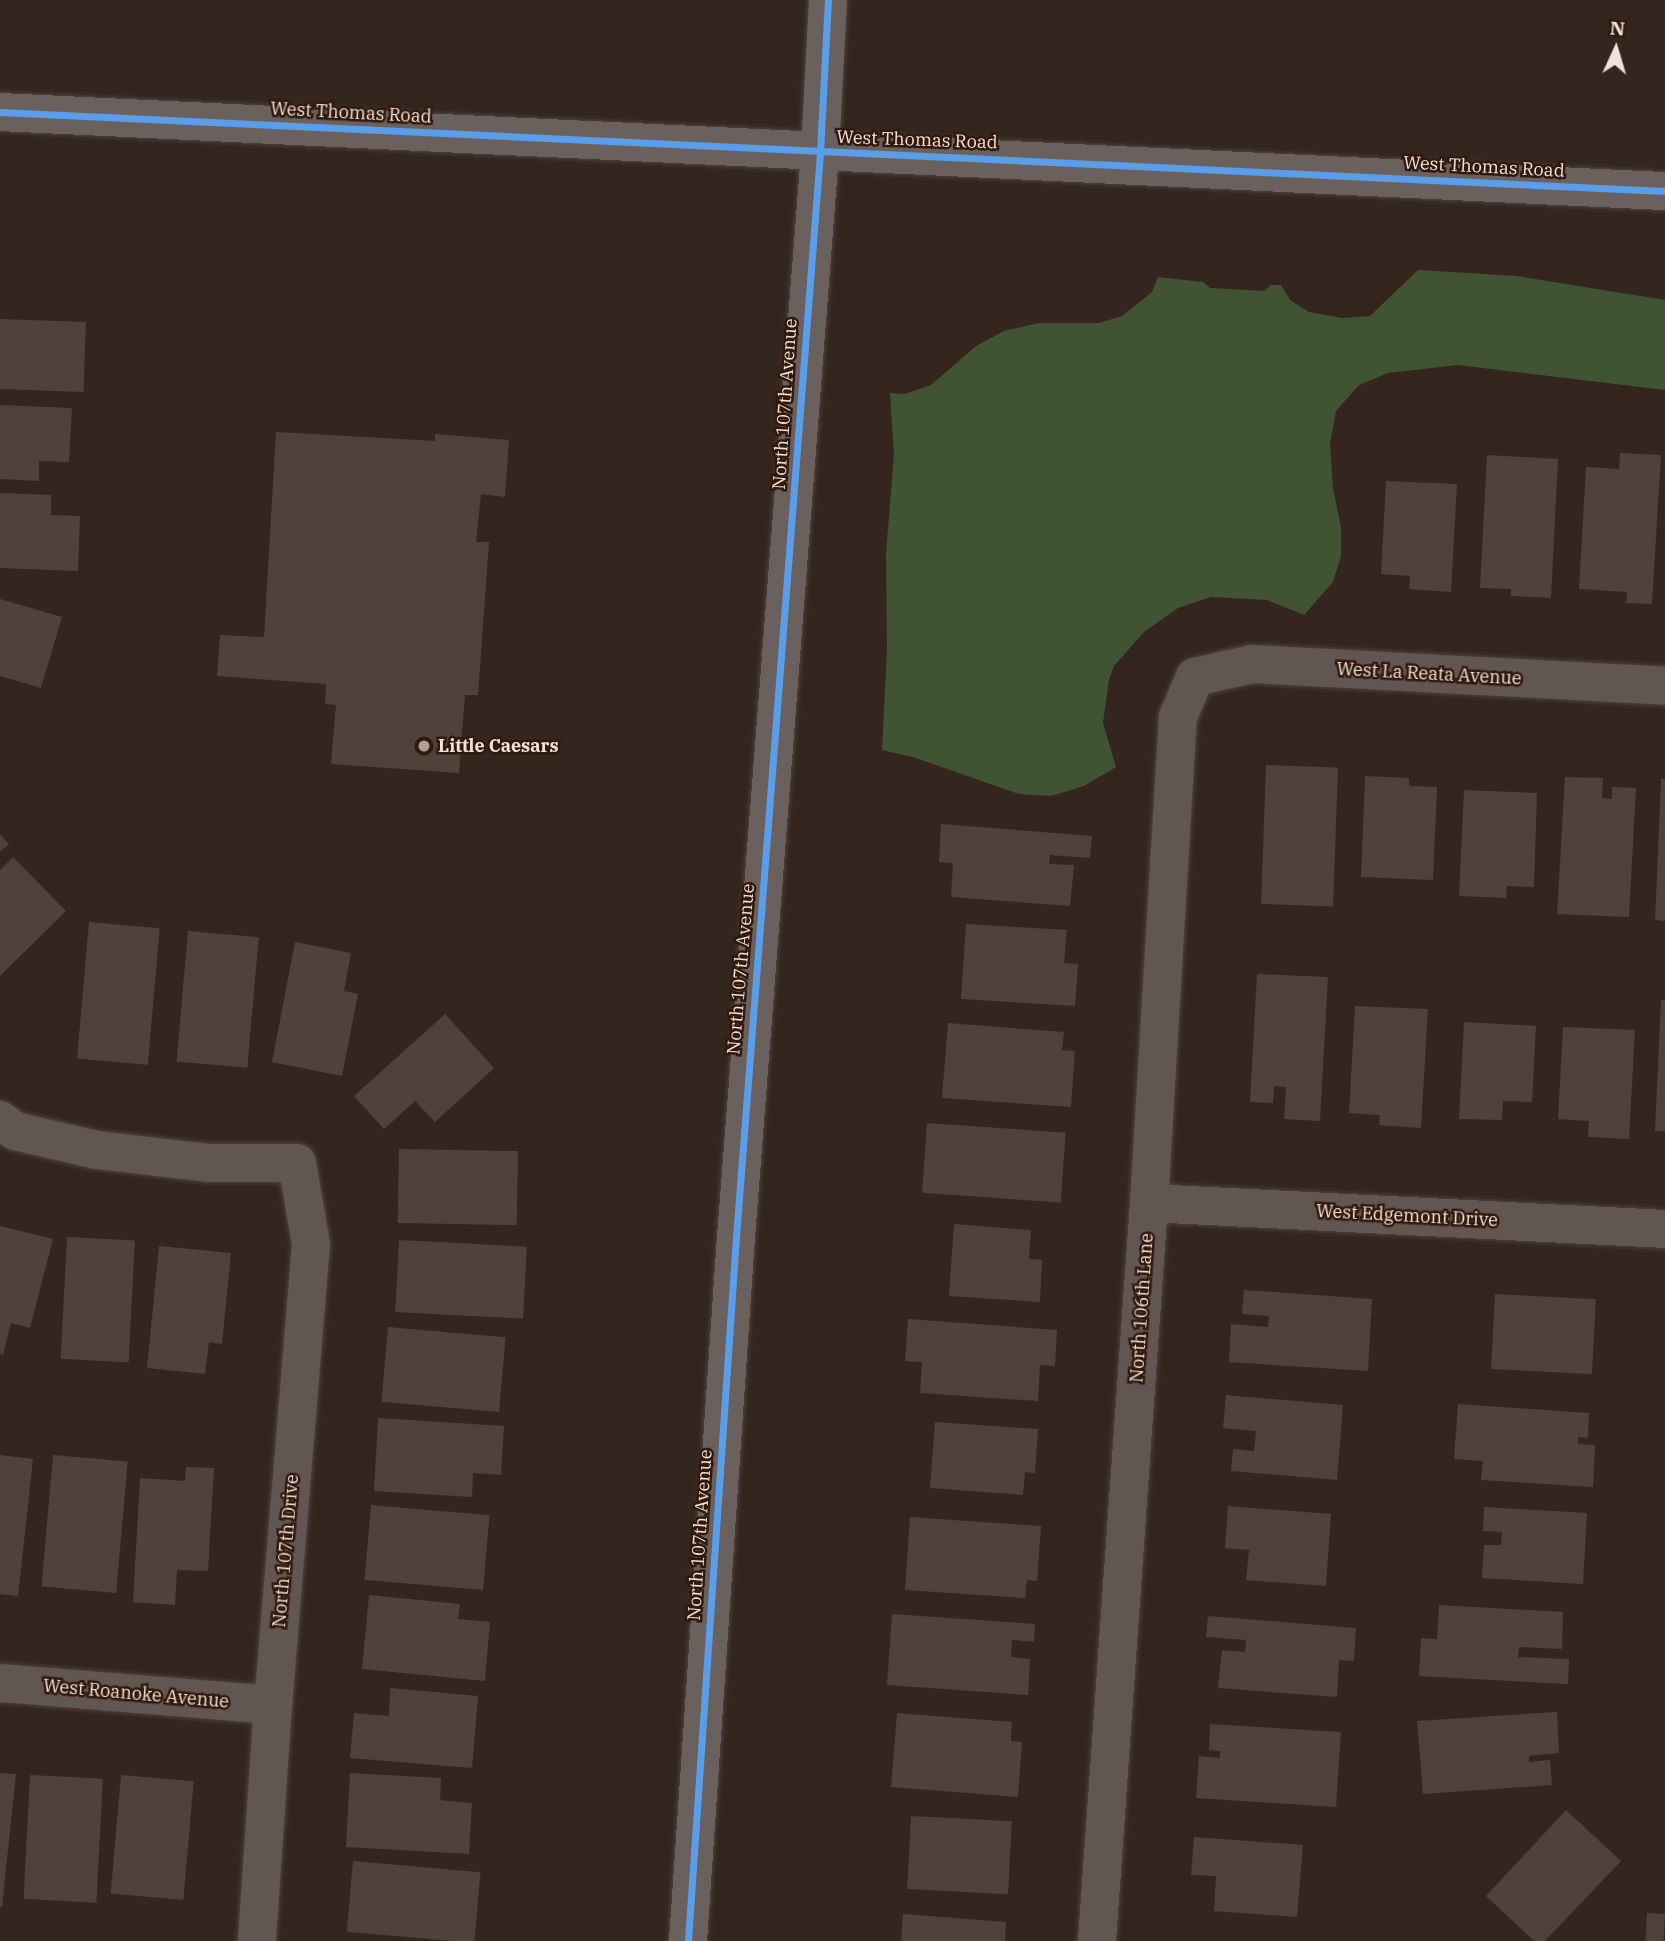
<!DOCTYPE html>
<html>
<head>
<meta charset="utf-8">
<style>
	body { margin:0 }
	#map { position:relative; width:1665px; height:1941px; overflow:hidden; background:#34261f; font-family:"IBM Plex Serif",serif }
	div>[style] { position:absolute }
	.green>* { inset:0; background:#405332 }
	.building>* { inset:0; background:#50423b; transform-origin:0 0 }
	.roads { filter:drop-shadow(0 0 2px #4e423c) drop-shadow(0 0 2px #4e423c) }
	.street>* { height:38px; margin:-19px; padding:0 19px; transform-origin:19px; border-radius:19px; background:#615651 }
	.secondary>* { height:38px; margin:-19px; padding:0 19px; transform-origin:19px; border-radius:19px; background:#6a615e }
	.cycleway>* { height:7px; margin:-3.5px; padding:0 3.5px; transform-origin:3.5px; border-radius:3.5px; background:#5a9eea }
	.dots>* { width:19px; height:19px; translate:-50% -50%; box-sizing:border-box; border:4px solid #31190e; border-radius:50% }
	span { translate:-50% -50%; white-space:nowrap; text-align:center; line-height:1.15; -webkit-text-stroke:5px #31190e; paint-order:stroke }
	.street-label { font-size:18px; color:#f2e1d9 }
	.poi-label { font-size:18px; color:#f2e1d9; font-weight:700 }
	.left { translate:0 -50%; text-align:left }
	.north { position:absolute; left:1581px; top:14px; width:70px; height:70px; -webkit-text-stroke:5px #31190e; paint-order:stroke; rotate:4deg; font-size:19px; font-weight:700; line-height:28px; text-align:center; color:#f2e1d9 }
	.north::after { content:''; display:block; margin:auto; width:24px; height:32px; background:#f2e1d9; clip-path:polygon(50% 0,100% 100%,50% 72%,0 100%) }
</style>
</head>
<body>
<div id="map">
	<div class="green">
		<i style="clip-path:polygon(1418px 270px,1517px 276px,1665px 300px,1665px 390px,1458px 365px,1388px 373px,1359px 385px,1336px 411px,1330px 444px,1333px 489px,1341px 527px,1341px 556px,1333px 582px,1304px 615px,1267px 600px,1211px 597px,1178px 608px,1144px 632px,1114px 666px,1109px 680px,1103px 723px,1116px 767px,1084px 786px,1051px 796px,1019px 794px,913px 757px,882px 750px,887px 648px,886px 554px,894px 454px,890px 393px,905px 394px,931px 385px,976px 346px,1004px 331px,1039px 323px,1099px 323px,1122px 316px,1152px 292px,1158px 277px,1203px 282px,1210px 288px,1264px 291px,1271px 285px,1281px 285px,1290px 300px,1309px 312px,1342px 318px,1370px 316px)"></i>
	</div>
	<div class="building">
		<i style="left:0;top:319px;width:86px;height:70px;rotate:2deg"></i>
		<i style="clip-path:polygon(0 405px,72px 408px,69px 462px,39px 461px,39px 481px,0 479px)"></i>
		<i style="clip-path:polygon(276px 432px,435px 441px,435px 434px,509px 440px,505px 497px,481px 494px,476px 542px,489px 542px,478px 695px,465px 695px,459px 773px,331px 764px,336px 705px,325px 704px,326px 684px,217px 676px,220px 635px,264px 637px)"></i>
		<i style="clip-path:polygon(1620px 453px,1661px 455px,1652px 604px,1626px 603px,1627px 592px,1579px 589px,1586px 467px,1619px 469px)"></i>
		<i style="clip-path:polygon(1487px 455px,1558px 459px,1551px 598px,1511px 596px,1511px 589px,1480px 588px)"></i>
		<i style="clip-path:polygon(1386px 481px,1457px 484px,1451px 592px,1409px 589px,1410px 576px,1381px 574px)"></i>
		<i style="clip-path:polygon(0 493px,51px 495px,51px 515px,80px 516px,78px 571px,0 568px)"></i>
		<i style="clip-path:polygon(0 599px,62px 617px,41px 688px,0 676px)"></i>
		<i style="left:1266px;top:765px;width:72px;height:139px;rotate:2deg"></i>
		<i style="clip-path:polygon(1365px 776px,1409px 778px,1409px 786px,1437px 787px,1433px 880px,1361px 877px)"></i>
		<i style="clip-path:polygon(1565px 777px,1603px 778px,1602px 798px,1612px 799px,1612px 787px,1636px 788px,1629px 917px,1557px 914px)"></i>
		<i style="clip-path:polygon(1661px 779px,1665px 779px,1665px 921px,1655px 920px)"></i>
		<i style="clip-path:polygon(1464px 790px,1537px 793px,1534px 887px,1507px 886px,1506px 898px,1459px 896px)"></i>
		<i style="clip-path:polygon(941px 824px,1092px 836px,1090px 858px,1050px 855px,1049px 864px,1074px 865px,1070px 906px,951px 897px,953px 863px,939px 862px)"></i>
		<i style="clip-path:polygon(0 834px,9px 844px,0 852px)"></i>
		<i style="clip-path:polygon(13px 857px,66px 911px,0 976px,0 870px)"></i>
		<i style="left:89px;top:922px;width:71px;height:137px;rotate:5deg"></i>
		<i style="clip-path:polygon(966px 924px,1067px 930px,1064px 963px,1078px 964px,1075px 1006px,961px 999px)"></i>
		<i style="left:188px;top:931px;width:71px;height:131px;rotate:5deg"></i>
		<i style="clip-path:polygon(295px 942px,351px 953px,344px 991px,358px 994px,342px 1076px,272px 1062px)"></i>
		<i style="clip-path:polygon(1257px 974px,1328px 977px,1320px 1121px,1284px 1119px,1286px 1087px,1274px 1086px,1273px 1103px,1250px 1102px)"></i>
		<i style="clip-path:polygon(1661px 1000px,1665px 1000px,1665px 1131px,1655px 1131px)"></i>
		<i style="clip-path:polygon(1355px 1006px,1428px 1009px,1421px 1128px,1379px 1125px,1380px 1115px,1349px 1113px)"></i>
		<i style="clip-path:polygon(445px 1014px,494px 1068px,435px 1122px,415px 1101px,384px 1129px,354px 1096px)"></i>
		<i style="clip-path:polygon(1464px 1022px,1536px 1026px,1532px 1102px,1503px 1101px,1502px 1120px,1459px 1119px)"></i>
		<i style="clip-path:polygon(948px 1023px,1064px 1032px,1062px 1050px,1075px 1051px,1071px 1107px,942px 1098px)"></i>
		<i style="clip-path:polygon(1563px 1027px,1635px 1030px,1629px 1139px,1588px 1137px,1589px 1121px,1558px 1119px)"></i>
		<i style="left:927px;top:1123px;width:139px;height:70px;rotate:4deg"></i>
		<i style="left:399px;top:1149px;width:119px;height:74px;rotate:1deg"></i>
		<i style="clip-path:polygon(954px 1224px,1031px 1230px,1029px 1259px,1042px 1260px,1040px 1302px,949px 1296px)"></i>
		<i style="clip-path:polygon(0 1226px,53px 1239px,30px 1328px,11px 1323px,3px 1355px,0 1354px)"></i>
		<i style="left:67px;top:1237px;width:68px;height:122px;rotate:3deg"></i>
		<i style="left:399px;top:1240px;width:128px;height:72px;rotate:3deg"></i>
		<i style="clip-path:polygon(159px 1246px,231px 1253px,222px 1344px,209px 1342px,205px 1374px,147px 1368px)"></i>
		<i style="clip-path:polygon(1244px 1290px,1372px 1299px,1368px 1371px,1229px 1362px,1231px 1324px,1268px 1327px,1269px 1316px,1242px 1314px)"></i>
		<i style="left:1495px;top:1294px;width:101px;height:75px;rotate:3deg"></i>
		<i style="clip-path:polygon(908px 1319px,1057px 1330px,1055px 1366px,1040px 1365px,1038px 1401px,920px 1393px,922px 1362px,905px 1361px)"></i>
		<i style="left:388px;top:1327px;width:118px;height:75px;rotate:5deg"></i>
		<i style="clip-path:polygon(1226px 1395px,1343px 1405px,1337px 1480px,1231px 1471px,1233px 1449px,1254px 1451px,1256px 1431px,1223px 1428px)"></i>
		<i style="clip-path:polygon(1458px 1404px,1589px 1413px,1588px 1438px,1578px 1437px,1578px 1444px,1595px 1445px,1593px 1487px,1481px 1480px,1483px 1461px,1454px 1459px)"></i>
		<i style="clip-path:polygon(378px 1418px,504px 1426px,501px 1475px,473px 1473px,472px 1497px,374px 1491px)"></i>
		<i style="clip-path:polygon(935px 1422px,1038px 1429px,1035px 1473px,1025px 1472px,1023px 1495px,930px 1488px)"></i>
		<i style="clip-path:polygon(0 1455px,33px 1459px,18px 1596px,0 1594px)"></i>
		<i style="left:53px;top:1455px;width:75px;height:132px;rotate:5deg"></i>
		<i style="clip-path:polygon(186px 1467px,214px 1468px,208px 1571px,177px 1570px,175px 1605px,133px 1602px,140px 1478px,185px 1481px)"></i>
		<i style="left:371px;top:1505px;width:119px;height:75px;rotate:5deg"></i>
		<i style="clip-path:polygon(1228px 1506px,1331px 1514px,1326px 1586px,1246px 1580px,1249px 1550px,1225px 1548px)"></i>
		<i style="clip-path:polygon(1484px 1507px,1587px 1513px,1583px 1584px,1482px 1578px,1484px 1545px,1501px 1545px,1502px 1532px,1483px 1531px)"></i>
		<i style="clip-path:polygon(910px 1517px,1041px 1526px,1037px 1581px,1027px 1580px,1025px 1598px,905px 1590px)"></i>
		<i style="clip-path:polygon(369px 1595px,460px 1604px,458px 1619px,490px 1622px,485px 1681px,362px 1669px)"></i>
		<i style="clip-path:polygon(1439px 1605px,1563px 1612px,1562px 1649px,1519px 1647px,1518px 1657px,1569px 1659px,1568px 1684px,1419px 1676px,1421px 1638px,1437px 1639px)"></i>
		<i style="clip-path:polygon(892px 1614px,1035px 1624px,1034px 1642px,1012px 1640px,1011px 1657px,1030px 1659px,1028px 1695px,887px 1685px)"></i>
		<i style="clip-path:polygon(1208px 1616px,1356px 1628px,1354px 1661px,1339px 1660px,1337px 1697px,1218px 1688px,1222px 1650px,1245px 1652px,1246px 1640px,1206px 1637px)"></i>
		<i style="clip-path:polygon(390px 1688px,478px 1696px,472px 1768px,350px 1758px,354px 1713px,389px 1716px)"></i>
		<i style="clip-path:polygon(1557px 1712px,1559px 1753px,1529px 1756px,1529px 1762px,1550px 1760px,1552px 1785px,1423px 1794px,1417px 1721px)"></i>
		<i style="clip-path:polygon(897px 1713px,1012px 1722px,1011px 1741px,1022px 1742px,1018px 1797px,891px 1787px)"></i>
		<i style="clip-path:polygon(1210px 1724px,1341px 1732px,1336px 1807px,1196px 1798px,1199px 1756px,1220px 1758px,1220px 1751px,1209px 1750px)"></i>
		<i style="clip-path:polygon(0 1773px,16px 1774px,2px 1907px,0 1907px)"></i>
		<i style="clip-path:polygon(350px 1773px,441px 1778px,440px 1800px,472px 1803px,469px 1854px,346px 1847px)"></i>
		<i style="left:30px;top:1775px;width:73px;height:124px;rotate:3deg"></i>
		<i style="left:121px;top:1775px;width:73px;height:119px;rotate:5deg"></i>
		<i style="clip-path:polygon(1566px 1810px,1621px 1861px,1545px 1941px,1534px 1941px,1486px 1896px)"></i>
		<i style="left:911px;top:1816px;width:101px;height:73px;rotate:3deg"></i>
		<i style="clip-path:polygon(1194px 1837px,1303px 1845px,1297px 1917px,1214px 1911px,1216px 1876px,1191px 1875px)"></i>
		<i style="left:353px;top:1861px;width:128px;height:71px;rotate:5deg"></i>
		<i style="left:1647px;top:1913px;width:18px;height:28px;rotate:3deg"></i>
		<i style="clip-path:polygon(903px 1914px,1006px 1922px,1005px 1941px,901px 1941px)"></i>
	</div>
	<div class="roads">
		<div class="street">
			<i style="left:0;top:1120px;width:19px;rotate:36deg"></i>
			<i style="left:15px;top:1131px;width:84px;rotate:13deg"></i>
			<i style="left:97px;top:1150px;width:114px;rotate:6.6deg"></i>
			<i style="left:210px;top:1163px;width:87px"></i>
			<i style="left:297px;top:1163px;width:82px;rotate:80.2deg"></i>
			<i style="left:311px;top:1244px;width:463px;rotate:94.7deg"></i>
			<i style="left:273px;top:1705px;width:237px;rotate:93.9deg"></i>
			<i style="left:1149px;top:1203px;width:517px;rotate:2.88deg"></i>
			<i style="left:0;top:1683px;width:274px;rotate:4.6deg"></i>
			<i style="left:1097px;top:1941px;width:740px;rotate:-85.97deg"></i>
			<i style="left:1149px;top:1203px;width:487px;rotate:-86.6deg"></i>
			<i style="left:1178px;top:717px;width:43px;rotate:-67deg"></i>
			<i style="left:1195px;top:677px;width:58px;rotate:-12.8deg"></i>
			<i style="left:1252px;top:664px;width:414px;rotate:3deg"></i>
		</div>
		<div class="secondary">
			<i style="left:0;top:112px;width:1667px;rotate:2.72deg"></i>
			<i style="left:688px;top:1941px;width:706px;rotate:-86.1deg"></i>
			<i style="left:736px;top:1237px;width:1088px;rotate:-85.57deg"></i>
			<i style="left:820px;top:152px;width:152px;rotate:-87deg"></i>
		</div>
	</div>
	<div class="cycleway">
		<i style="left:0;top:112px;width:1667px;rotate:2.72deg"></i>
		<i style="left:688px;top:1941px;width:706px;rotate:-86.1deg"></i>
		<i style="left:736px;top:1237px;width:1088px;rotate:-85.57deg"></i>
		<i style="left:820px;top:152px;width:152px;rotate:-87deg"></i>
	</div>
	<div class="dots">
		<i style="left:424px;top:746px;background:#b0a098"></i>
	</div>
	<div class="street-label">
		<span style="left:351px;top:113px;rotate:3deg">West Thomas Road</span>
		<span style="left:917px;top:140px;rotate:2deg">West Thomas Road</span>
		<span style="left:1484px;top:167px;rotate:3deg">West Thomas Road</span>
		<span style="left:785px;top:404px;rotate:-86deg">North 107th Avenue</span>
		<span style="left:1429px;top:674px;rotate:3deg">West La Reata Avenue</span>
		<span style="left:741px;top:969px;rotate:-85deg">North 107th Avenue</span>
		<span style="left:1407px;top:1216px;rotate:3deg">West Edgemont Drive</span>
		<span style="left:1142px;top:1308px;rotate:-86deg">North 106th Lane</span>
		<span style="left:700px;top:1535px;rotate:-86deg">North 107th Avenue</span>
		<span style="left:286px;top:1551px;rotate:-85deg">North 107th Drive</span>
		<span style="left:136px;top:1694px;rotate:5deg">West Roanoke Avenue</span>
	</div>
	<div class="poi-label">
		<span class="left" style="left:438px;top:746px">Little Caesars</span>
	</div>
	<div class="north">N</div>
</div>
</body>
</html>
